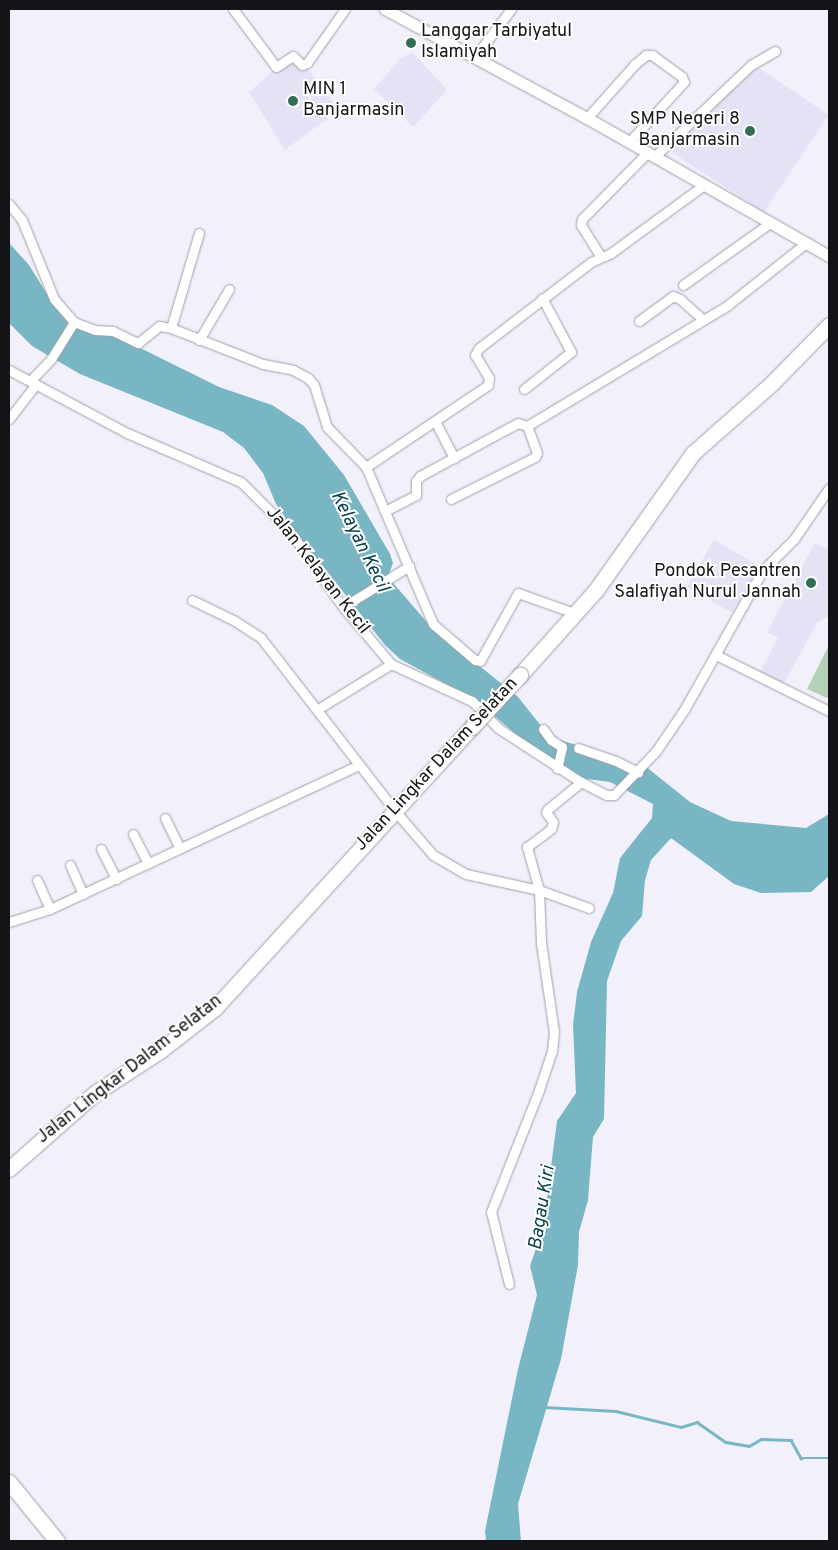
<!DOCTYPE html>
<html>
<head>
<meta charset="utf-8">
<style>
	body { margin:0 }
	#map { position:relative; width:838px; height:1550px; overflow:hidden; background:#f1f0fb; font-family:Overpass,sans-serif }
	div>[style] { position:absolute }
	.built>* { inset:0; background:#e4e3f6; transform-origin:0 0 }
	.green>* { inset:0; background:#b4d0b7 }
	.water>* { inset:0; background:#78b6c4 }
	.stream>* { height:2.5px; margin:-1.25px; padding:0 1.25px; transform-origin:1.25px; border-radius:1.25px; background:#78b6c4 }
	.roads { filter:drop-shadow(0 0 1px #9f9fa9) drop-shadow(0 0 1px #9f9fa9) }
	.minor>* { height:9px; margin:-4.5px; padding:0 4.5px; transform-origin:4.5px; border-radius:4.5px; background:#fff }
	.tertiary>* { height:11px; margin:-5.5px; padding:0 5.5px; transform-origin:5.5px; border-radius:5.5px; background:#fff }
	.primary>* { height:15px; margin:-7.5px; padding:0 7.5px; transform-origin:7.5px; border-radius:7.5px; background:#fff }
	.bridges { filter:drop-shadow(0 0 1px #9f9fa9) drop-shadow(0 0 1px #9f9fa9) }
	.primary-bridge>* { height:15px; margin:-7.5px; padding:0 7.5px; transform-origin:7.5px; border-radius:7.5px; background:#fff }
	.dots>* { width:14px; height:14px; translate:-50% -50%; box-sizing:border-box; border:2px solid #fff; border-radius:50% }
	span { translate:-50% -50%; white-space:nowrap; text-align:center; line-height:1.15; -webkit-text-stroke:4px #fff; paint-order:stroke }
	.poi-label { font-size:18px; color:#141418 }
	.left { translate:0 -50%; text-align:left }
	.right { translate:-100% -50%; text-align:right }
	.street-label { font-size:18px; color:#141418 }
	.water-label { font-size:19px; color:#07424c; font-style:italic }
	.frame { position:absolute; inset:0; border:10px solid #141418; pointer-events:none }
</style>
</head>
<body>
<div id="map">
	<div class="built">
		<i style="clip-path:polygon(295px 52px,339px 110px,285px 150px,249px 92px)"></i>
		<i style="clip-path:polygon(412px 52px,447px 90px,413px 127px,374px 89px,400px 59px)"></i>
		<i style="clip-path:polygon(753px 64px,829px 115px,764px 212px,663px 147px)"></i>
		<i style="left:714px;top:540px;width:52px;height:54px;rotate:30deg"></i>
		<i style="clip-path:polygon(815px 543px,829px 550px,829px 616px,817px 623px,783px 685px,760px 672px,778px 638px,767px 632px)"></i>
	</div>
	<div class="green">
		<i style="clip-path:polygon(829px 645px,829px 695px,827px 698px,807px 689px)"></i>
	</div>
	<div class="water">
		<i style="clip-path:polygon(9px 243px,29px 265px,55px 307px,70px 323px,108px 332px,219px 387px,272px 405px,304px 426px,344px 475px,390px 554px,393px 563px,389px 574px,394px 584px,431px 627px,518px 697px,550px 737px,612px 756px,632px 767px,645px 766px,690px 802px,731px 821px,806px 828px,829px 814px,829px 876px,811px 892px,761px 893px,734px 884px,671px 838px,651px 860px,645px 880px,642px 916px,621px 941px,607px 981px,604px 1119px,593px 1137px,588px 1200px,579px 1232px,578px 1265px,561px 1359px,518px 1504px,521px 1541px,486px 1541px,485px 1531px,518px 1369px,537px 1295px,530px 1266px,543px 1228px,557px 1121px,576px 1093px,573px 1025px,577px 992px,591px 942px,613px 893px,620px 858px,652px 818px,653px 804px,610px 782px,580px 778px,526px 743px,477px 701px,400px 659px,385px 645px,292px 527px,276px 504px,263px 473px,244px 448px,223px 432px,80px 374px,32px 346px,9px 323px)"></i>
	</div>
	<div class="stream">
		<i style="left:544px;top:1407px;width:72px;rotate:3.2deg"></i>
		<i style="left:616px;top:1411px;width:67px;rotate:13.8deg"></i>
		<i style="left:681px;top:1427px;width:17px;rotate:-17deg"></i>
		<i style="left:697px;top:1422px;width:35px;rotate:35deg"></i>
		<i style="left:726px;top:1442px;width:23px;rotate:10deg"></i>
		<i style="left:749px;top:1446px;width:14px;rotate:-30deg"></i>
		<i style="left:761px;top:1439px;width:30px;rotate:2deg"></i>
		<i style="left:791px;top:1440px;width:21px;rotate:61deg"></i>
		<i style="left:801px;top:1458px;width:28px"></i>
	</div>
	<div class="roads">
		<div class="minor">
			<i style="left:233px;top:9px;width:72px;rotate:53.4deg"></i>
			<i style="left:276px;top:67px;width:20px;rotate:-33deg"></i>
			<i style="left:293px;top:56px;width:13px;rotate:45deg"></i>
			<i style="left:302px;top:65px;width:5px;rotate:-22deg"></i>
			<i style="left:307px;top:63px;width:66px;rotate:-54.9deg"></i>
			<i style="left:475px;top:57px;width:60px;rotate:-53.1deg"></i>
			<i style="left:587px;top:118px;width:71px;rotate:-48.4deg"></i>
			<i style="left:634px;top:65px;width:16px;rotate:-40deg"></i>
			<i style="left:646px;top:55px;width:6px"></i>
			<i style="left:652px;top:55px;width:37px;rotate:36deg"></i>
			<i style="left:682px;top:77px;width:5px;rotate:68deg"></i>
			<i style="left:684px;top:82px;width:81px;rotate:132.5deg"></i>
			<i style="left:654px;top:157px;width:134px;rotate:-43.5deg"></i>
			<i style="left:751px;top:65px;width:28px;rotate:-30deg"></i>
			<i style="left:9px;top:204px;width:21px;rotate:51deg"></i>
			<i style="left:22px;top:220px;width:85px;rotate:67.9deg"></i>
			<i style="left:54px;top:299px;width:30px;rotate:49deg"></i>
			<i style="left:74px;top:322px;width:22px;rotate:21deg"></i>
			<i style="left:95px;top:330px;width:18px;rotate:3deg"></i>
			<i style="left:113px;top:331px;width:28px;rotate:26deg"></i>
			<i style="left:138px;top:343px;width:27px;rotate:-39deg"></i>
			<i style="left:159px;top:326px;width:12px;rotate:9deg"></i>
			<i style="left:171px;top:328px;width:99px;rotate:21.4deg"></i>
			<i style="left:263px;top:364px;width:31px;rotate:11deg"></i>
			<i style="left:293px;top:370px;width:17px;rotate:28deg"></i>
			<i style="left:308px;top:378px;width:9px;rotate:49deg"></i>
			<i style="left:314px;top:385px;width:44px;rotate:72.8deg"></i>
			<i style="left:327px;top:427px;width:56px;rotate:45.7deg"></i>
			<i style="left:366px;top:467px;width:171px;rotate:66.9deg"></i>
			<i style="left:433px;top:624px;width:55px;rotate:40.6deg"></i>
			<i style="left:475px;top:660px;width:5px;rotate:11deg"></i>
			<i style="left:480px;top:661px;width:78px;rotate:-60.8deg"></i>
			<i style="left:518px;top:593px;width:63px;rotate:19.6deg"></i>
			<i style="left:601px;top:257px;width:38px;rotate:-122deg"></i>
			<i style="left:581px;top:225px;width:6px;rotate:-81deg"></i>
			<i style="left:582px;top:219px;width:93px;rotate:-45.4deg"></i>
			<i style="left:683px;top:285px;width:107px;rotate:-35.5deg"></i>
			<i style="left:639px;top:321px;width:42px;rotate:-36.3deg"></i>
			<i style="left:673px;top:296px;width:8px;rotate:23deg"></i>
			<i style="left:680px;top:299px;width:31px;rotate:42deg"></i>
			<i style="left:171px;top:328px;width:99px;rotate:-73.6deg"></i>
			<i style="left:199px;top:340px;width:59px;rotate:-59.5deg"></i>
			<i style="left:9px;top:370px;width:134px;rotate:28.1deg"></i>
			<i style="left:127px;top:433px;width:124px;rotate:23.3deg"></i>
			<i style="left:241px;top:482px;width:68px;rotate:45deg"></i>
			<i style="left:289px;top:530px;width:94px;rotate:55deg"></i>
			<i style="left:343px;top:607px;width:75px;rotate:49.9deg"></i>
			<i style="left:391px;top:664px;width:89px;rotate:24.6deg"></i>
			<i style="left:472px;top:701px;width:37px;rotate:46deg"></i>
			<i style="left:498px;top:728px;width:99px;rotate:33deg"></i>
			<i style="left:30px;top:381px;width:30px;rotate:-46deg"></i>
			<i style="left:51px;top:359px;width:44px;rotate:-58.1deg"></i>
			<i style="left:524px;top:389px;width:60px;rotate:-38.2deg"></i>
			<i style="left:571px;top:352px;width:61px;rotate:-118.2deg"></i>
			<i style="left:9px;top:419px;width:44px;rotate:-52.4deg"></i>
			<i style="left:435px;top:421px;width:42px;rotate:62.8deg"></i>
			<i style="left:366px;top:467px;width:147px;rotate:-33.9deg"></i>
			<i style="left:488px;top:385px;width:7px;rotate:-82deg"></i>
			<i style="left:489px;top:378px;width:27px;rotate:-121deg"></i>
			<i style="left:475px;top:355px;width:8px;rotate:-60deg"></i>
			<i style="left:479px;top:348px;width:141px;rotate:-37.5deg"></i>
			<i style="left:591px;top:262px;width:22px;rotate:-24deg"></i>
			<i style="left:611px;top:253px;width:115px;rotate:-36.2deg"></i>
			<i style="left:451px;top:499px;width:94px;rotate:-26.6deg"></i>
			<i style="left:535px;top:457px;width:4px;rotate:-63deg"></i>
			<i style="left:537px;top:453px;width:29px;rotate:-110deg"></i>
			<i style="left:385px;top:511px;width:35px;rotate:-27deg"></i>
			<i style="left:416px;top:495px;width:14px;rotate:-90deg"></i>
			<i style="left:416px;top:481px;width:6px;rotate:-51deg"></i>
			<i style="left:420px;top:476px;width:94px;rotate:-28.5deg"></i>
			<i style="left:503px;top:431px;width:17px;rotate:-28deg"></i>
			<i style="left:518px;top:423px;width:9px;rotate:18deg"></i>
			<i style="left:527px;top:426px;width:235px;rotate:-31deg"></i>
			<i style="left:728px;top:305px;width:100px;rotate:-38.5deg"></i>
			<i style="left:192px;top:600px;width:48px;rotate:26deg"></i>
			<i style="left:235px;top:621px;width:31px;rotate:33deg"></i>
			<i style="left:261px;top:638px;width:219px;rotate:52.2deg"></i>
			<i style="left:395px;top:811px;width:58px;rotate:49.2deg"></i>
			<i style="left:433px;top:855px;width:38px;rotate:30deg"></i>
			<i style="left:466px;top:874px;width:75px;rotate:12.4deg"></i>
			<i style="left:539px;top:890px;width:53px;rotate:19.8deg"></i>
			<i style="left:343px;top:607px;width:78px;rotate:-31.8deg"></i>
			<i style="left:716px;top:655px;width:126px;rotate:26.4deg"></i>
			<i style="left:318px;top:709px;width:86px;rotate:-31.7deg"></i>
			<i style="left:543px;top:729px;width:14px;rotate:54deg"></i>
			<i style="left:551px;top:740px;width:13px;rotate:32deg"></i>
			<i style="left:562px;top:747px;width:22px;rotate:103deg"></i>
			<i style="left:578px;top:748px;width:40px;rotate:18.9deg"></i>
			<i style="left:616px;top:761px;width:25px;rotate:27deg"></i>
			<i style="left:165px;top:818px;width:34px;rotate:64deg"></i>
			<i style="left:133px;top:834px;width:33px;rotate:63deg"></i>
			<i style="left:101px;top:849px;width:34px;rotate:63deg"></i>
			<i style="left:70px;top:865px;width:32px;rotate:66deg"></i>
			<i style="left:37px;top:880px;width:32px;rotate:66deg"></i>
			<i style="left:9px;top:922px;width:43px;rotate:-17.6deg"></i>
			<i style="left:50px;top:909px;width:341px;rotate:-25deg"></i>
			<i style="left:509px;top:1284px;width:74px;rotate:-104deg"></i>
			<i style="left:491px;top:1212px;width:131px;rotate:-68.5deg"></i>
			<i style="left:539px;top:1090px;width:41px;rotate:-71.6deg"></i>
			<i style="left:552px;top:1051px;width:19px;rotate:-84deg"></i>
			<i style="left:554px;top:1032px;width:90px;rotate:-98.3deg"></i>
			<i style="left:541px;top:943px;width:53px;rotate:-92.2deg"></i>
			<i style="left:539px;top:890px;width:45px;rotate:-105.6deg"></i>
			<i style="left:527px;top:847px;width:30px;rotate:-37deg"></i>
			<i style="left:551px;top:829px;width:7px;rotate:-74deg"></i>
			<i style="left:553px;top:822px;width:12px;rotate:-125deg"></i>
			<i style="left:546px;top:812px;width:4px;rotate:-56deg"></i>
			<i style="left:548px;top:809px;width:43px;rotate:-39.3deg"></i>
			<i style="left:581px;top:782px;width:29px;rotate:27deg"></i>
			<i style="left:607px;top:795px;width:7px"></i>
			<i style="left:614px;top:795px;width:61px;rotate:-46.3deg"></i>
			<i style="left:656px;top:751px;width:50px;rotate:-55.7deg"></i>
			<i style="left:684px;top:710px;width:161px;rotate:-60.6deg"></i>
			<i style="left:763px;top:570px;width:44px;rotate:-45deg"></i>
			<i style="left:794px;top:539px;width:62px;rotate:-55.5deg"></i>
		</div>
		<div class="tertiary">
			<i style="left:385px;top:9px;width:230px;rotate:28.4deg"></i>
			<i style="left:587px;top:118px;width:279px;rotate:29.7deg"></i>
		</div>
		<div class="primary">
			<i style="left:520px;top:675px;width:114px;rotate:-48.2deg"></i>
			<i style="left:596px;top:590px;width:168px;rotate:-54.7deg"></i>
			<i style="left:693px;top:453px;width:106px;rotate:-41.5deg"></i>
			<i style="left:772px;top:383px;width:81px;rotate:-45.5deg"></i>
			<i style="left:9px;top:1169px;width:115px;rotate:-41.5deg"></i>
			<i style="left:95px;top:1093px;width:79px;rotate:-33.1deg"></i>
			<i style="left:161px;top:1050px;width:68px;rotate:-37.9deg"></i>
			<i style="left:215px;top:1008px;width:381px;rotate:-47.6deg"></i>
			<i style="left:9px;top:1482px;width:76px;rotate:50.9deg"></i>
		</div>
	</div>
	<div class="bridges">
		<div class="primary-bridge">
			<i style="left:472px;top:727px;width:71px;rotate:-47.3deg"></i>
		</div>
	</div>
	<div class="dots">
		<i style="left:411px;top:43px;background:#326d56"></i>
		<i style="left:293px;top:101px;background:#326d56"></i>
		<i style="left:750px;top:131px;background:#326d56"></i>
		<i style="left:811px;top:583px;background:#326d56"></i>
	</div>
	<div class="poi-label">
		<span class="left" style="left:421px;top:43px">Langgar Tarbiyatul<br>Islamiyah</span>
		<span class="left" style="left:303px;top:101px">MIN 1<br>Banjarmasin</span>
		<span class="right" style="left:740px;top:131px">SMP Negeri 8<br>Banjarmasin</span>
		<span class="right" style="left:801px;top:583px">Pondok Pesantren<br>Salafiyah Nurul Jannah</span>
	</div>
	<div class="street-label">
		<span style="left:317px;top:571px;rotate:52deg">Jalan Kelayan Kecil</span>
		<span style="left:437px;top:765px;rotate:-47deg">Jalan Lingkar Dalam Selatan</span>
		<span style="left:130px;top:1070px;rotate:-38deg">Jalan Lingkar Dalam Selatan</span>
	</div>
	<div class="water-label">
		<span style="left:359px;top:542px;rotate:64deg">Kelayan Kecil</span>
		<span style="left:543px;top:1208px;rotate:-81deg">Bagau Kiri</span>
	</div>
	<div class="frame"></div>
</div>
</body>
</html>
